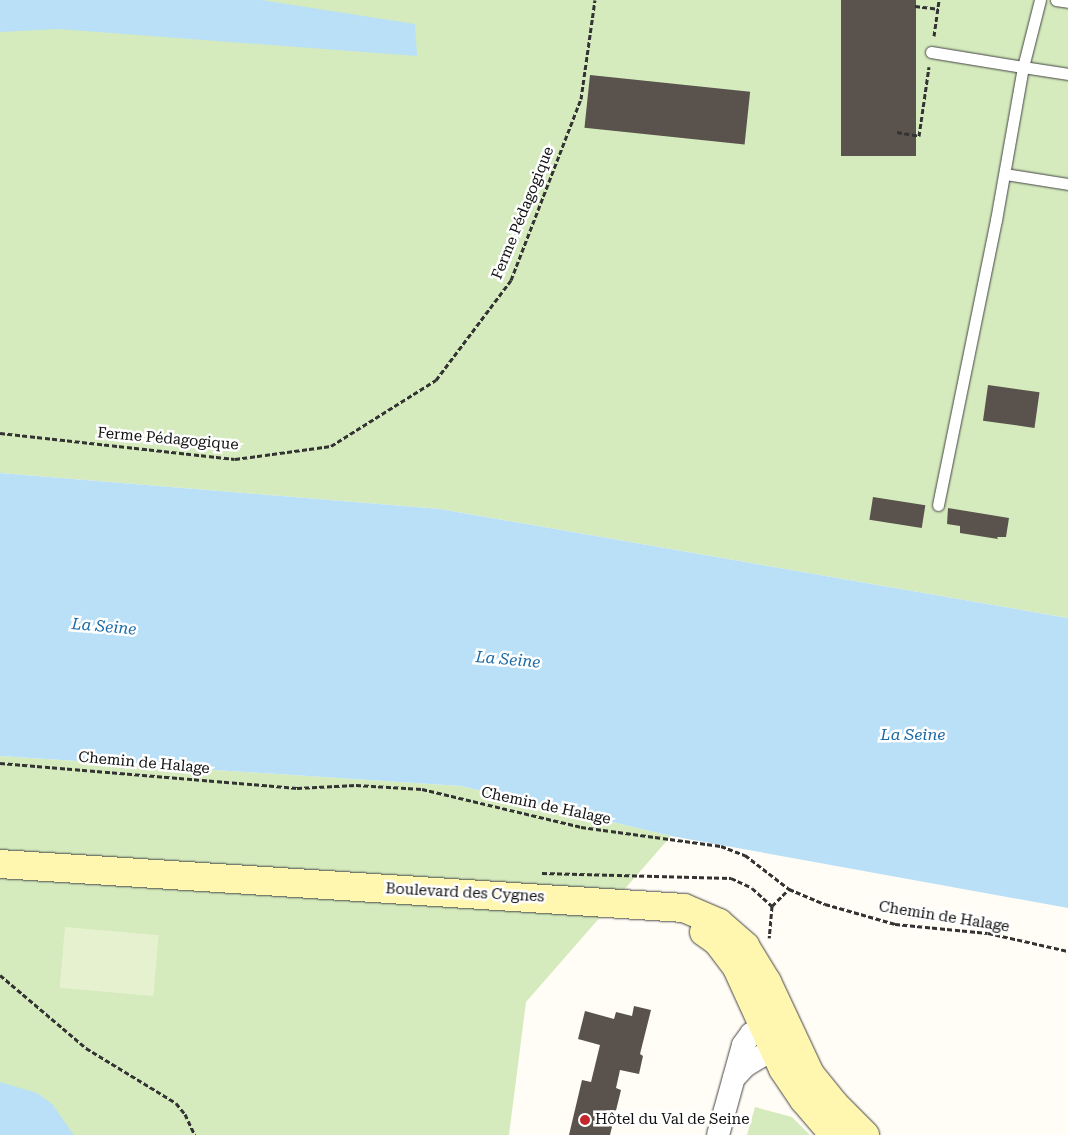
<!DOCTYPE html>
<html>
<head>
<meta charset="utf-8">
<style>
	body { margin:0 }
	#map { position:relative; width:1068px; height:1135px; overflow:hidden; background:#fffdf5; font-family:"Roboto Serif",serif }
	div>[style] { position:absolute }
	.green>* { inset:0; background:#d5ebbd }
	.pitch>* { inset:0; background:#e6f2cf; transform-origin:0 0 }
	.water>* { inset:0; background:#b9e0f7 }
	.building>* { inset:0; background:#5a524d; transform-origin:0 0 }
	.path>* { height:3px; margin-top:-1.5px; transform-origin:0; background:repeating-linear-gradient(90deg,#333 0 5px,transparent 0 7.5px) }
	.roads { filter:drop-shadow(0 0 1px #444) drop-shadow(0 0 1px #444) }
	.lane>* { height:11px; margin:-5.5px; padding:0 5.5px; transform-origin:5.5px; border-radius:5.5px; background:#fff }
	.street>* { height:22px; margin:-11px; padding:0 11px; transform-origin:11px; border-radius:11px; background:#fff }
	.secondary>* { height:28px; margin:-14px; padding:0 14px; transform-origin:14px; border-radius:14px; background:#fff6b0 }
	.dots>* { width:14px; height:14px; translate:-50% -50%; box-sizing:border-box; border:2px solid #fff; border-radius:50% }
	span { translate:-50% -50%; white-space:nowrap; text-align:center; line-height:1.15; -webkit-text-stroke:5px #fff; paint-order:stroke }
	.street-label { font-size:15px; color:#111 }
	.poi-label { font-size:15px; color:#111 }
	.left { translate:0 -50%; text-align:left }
	.water-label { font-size:16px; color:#1768a6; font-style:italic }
</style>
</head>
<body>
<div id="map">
	<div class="green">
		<i style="clip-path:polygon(0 0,1068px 0,1068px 618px,440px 509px,0 473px)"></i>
		<i style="clip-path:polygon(0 756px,461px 786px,671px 836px,526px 1002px,509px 1135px,0 1135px)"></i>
		<i style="clip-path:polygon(755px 1107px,792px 1117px,810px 1135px,747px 1135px)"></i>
	</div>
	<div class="pitch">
		<i style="left:65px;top:927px;width:94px;height:61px;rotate:5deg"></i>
	</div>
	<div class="water">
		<i style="clip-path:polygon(0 0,261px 0,415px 24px,417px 56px,58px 29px,0 32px)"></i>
		<i style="clip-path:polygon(0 473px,440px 509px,1068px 618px,1068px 908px,671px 836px,461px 786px,0 756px)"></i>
		<i style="clip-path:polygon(0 1082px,37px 1093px,52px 1104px,74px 1135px,0 1135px)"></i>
	</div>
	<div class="building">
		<i style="left:841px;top:0;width:75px;height:156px"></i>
		<i style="left:590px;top:75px;width:161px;height:53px;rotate:6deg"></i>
		<i style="left:988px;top:385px;width:52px;height:36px;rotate:8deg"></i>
		<i style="left:873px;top:497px;width:53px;height:23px;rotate:9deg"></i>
		<i style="clip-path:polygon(948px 508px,1009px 518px,1006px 537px,997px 537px,998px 539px,960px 533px,960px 526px,947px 524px)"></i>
		<i style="clip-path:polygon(634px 1006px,651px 1010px,640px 1054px,643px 1056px,639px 1074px,620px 1070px,616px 1088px,621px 1090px,610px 1135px,569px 1135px,582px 1080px,591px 1082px,600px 1045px,578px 1039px,585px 1011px,614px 1019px,616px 1012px,632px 1016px)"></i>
	</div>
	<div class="path">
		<i style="left:915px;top:6px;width:23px;rotate:7deg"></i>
		<i style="left:934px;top:36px;width:36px;rotate:-82deg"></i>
		<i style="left:897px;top:132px;width:22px;rotate:10deg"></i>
		<i style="left:919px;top:136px;width:70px;rotate:-81.8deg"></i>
		<i style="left:0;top:433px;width:236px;rotate:6.3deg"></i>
		<i style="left:235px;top:459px;width:97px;rotate:-7.7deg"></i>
		<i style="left:331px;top:446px;width:124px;rotate:-32.2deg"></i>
		<i style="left:436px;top:380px;width:125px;rotate:-53.1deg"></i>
		<i style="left:511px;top:280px;width:194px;rotate:-68.9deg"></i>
		<i style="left:581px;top:99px;width:100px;rotate:-82deg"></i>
		<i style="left:0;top:763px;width:298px;rotate:4.8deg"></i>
		<i style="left:297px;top:788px;width:59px;rotate:-2.9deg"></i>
		<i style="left:356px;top:785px;width:66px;rotate:3.5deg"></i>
		<i style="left:422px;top:789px;width:163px;rotate:13.4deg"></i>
		<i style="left:581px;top:827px;width:141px;rotate:7.7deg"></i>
		<i style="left:721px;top:846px;width:26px;rotate:21deg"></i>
		<i style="left:745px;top:855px;width:56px;rotate:37.7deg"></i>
		<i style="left:789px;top:889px;width:39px;rotate:23deg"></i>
		<i style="left:825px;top:904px;width:73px;rotate:15.9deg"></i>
		<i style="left:895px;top:924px;width:93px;rotate:5.5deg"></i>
		<i style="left:988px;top:933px;width:82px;rotate:12.7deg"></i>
		<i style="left:542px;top:873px;width:189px;rotate:1.5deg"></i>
		<i style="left:731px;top:878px;width:23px;rotate:25deg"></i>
		<i style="left:752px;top:888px;width:27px;rotate:42deg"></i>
		<i style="left:772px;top:906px;width:32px;rotate:95deg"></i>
		<i style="left:772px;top:906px;width:24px;rotate:-45deg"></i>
		<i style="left:0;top:975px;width:113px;rotate:40.3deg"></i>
		<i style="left:86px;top:1048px;width:105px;rotate:31.4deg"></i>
		<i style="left:176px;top:1103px;width:14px;rotate:51deg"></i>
		<i style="left:185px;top:1114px;width:23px;rotate:65deg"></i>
	</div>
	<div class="roads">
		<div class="lane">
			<i style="left:1056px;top:0;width:12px;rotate:9deg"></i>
			<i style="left:931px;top:52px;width:93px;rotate:9.3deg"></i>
			<i style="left:1023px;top:67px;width:69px;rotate:-75.8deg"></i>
			<i style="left:1005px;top:174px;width:64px;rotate:9deg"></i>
			<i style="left:938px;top:505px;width:291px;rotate:-78.5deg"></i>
			<i style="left:996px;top:220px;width:155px;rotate:-80deg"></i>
			<i style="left:1023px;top:67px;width:46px;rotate:8.8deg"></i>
		</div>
		<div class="street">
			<i style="left:734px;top:1078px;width:16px;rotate:-47deg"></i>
			<i style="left:745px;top:1066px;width:50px;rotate:-31.2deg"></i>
			<i style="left:718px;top:1135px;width:93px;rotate:-74.5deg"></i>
			<i style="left:743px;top:1045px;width:14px;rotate:-54deg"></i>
			<i style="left:751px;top:1034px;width:31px;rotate:-31deg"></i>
		</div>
		<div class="secondary">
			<i style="left:0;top:864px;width:685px;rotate:3.68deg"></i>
			<i style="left:684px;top:908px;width:38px;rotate:23deg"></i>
			<i style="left:719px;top:923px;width:35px;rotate:41deg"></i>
			<i style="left:745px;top:946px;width:42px;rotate:58.6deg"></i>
			<i style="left:767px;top:982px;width:102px;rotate:64.9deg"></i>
			<i style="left:810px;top:1074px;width:38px;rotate:51deg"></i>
			<i style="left:834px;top:1104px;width:44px;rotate:45deg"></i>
			<i style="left:704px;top:932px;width:16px;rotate:35deg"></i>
			<i style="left:717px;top:941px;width:34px;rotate:53deg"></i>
			<i style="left:737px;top:968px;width:111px;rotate:65.5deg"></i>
			<i style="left:783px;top:1069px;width:37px;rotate:56deg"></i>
			<i style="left:804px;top:1100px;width:46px;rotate:49.4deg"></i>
		</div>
	</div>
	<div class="dots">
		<i style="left:585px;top:1120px;background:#c4262e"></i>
	</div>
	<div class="street-label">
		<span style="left:523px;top:213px;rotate:-68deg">Ferme Pédagogique</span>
		<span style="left:168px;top:439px;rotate:5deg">Ferme Pédagogique</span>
		<span style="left:144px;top:763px;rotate:5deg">Chemin de Halage</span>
		<span style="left:546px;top:806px;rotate:12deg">Chemin de Halage</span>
		<span style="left:465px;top:893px;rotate:3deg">Boulevard des Cygnes</span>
		<span style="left:944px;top:917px;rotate:9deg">Chemin de Halage</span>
	</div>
	<div class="poi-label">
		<span class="left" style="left:595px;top:1120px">Hôtel du Val de Seine</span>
	</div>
	<div class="water-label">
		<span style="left:104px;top:627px;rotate:5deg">La Seine</span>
		<span style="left:508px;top:660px;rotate:5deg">La Seine</span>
		<span style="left:913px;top:735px">La Seine</span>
	</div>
</div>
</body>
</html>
